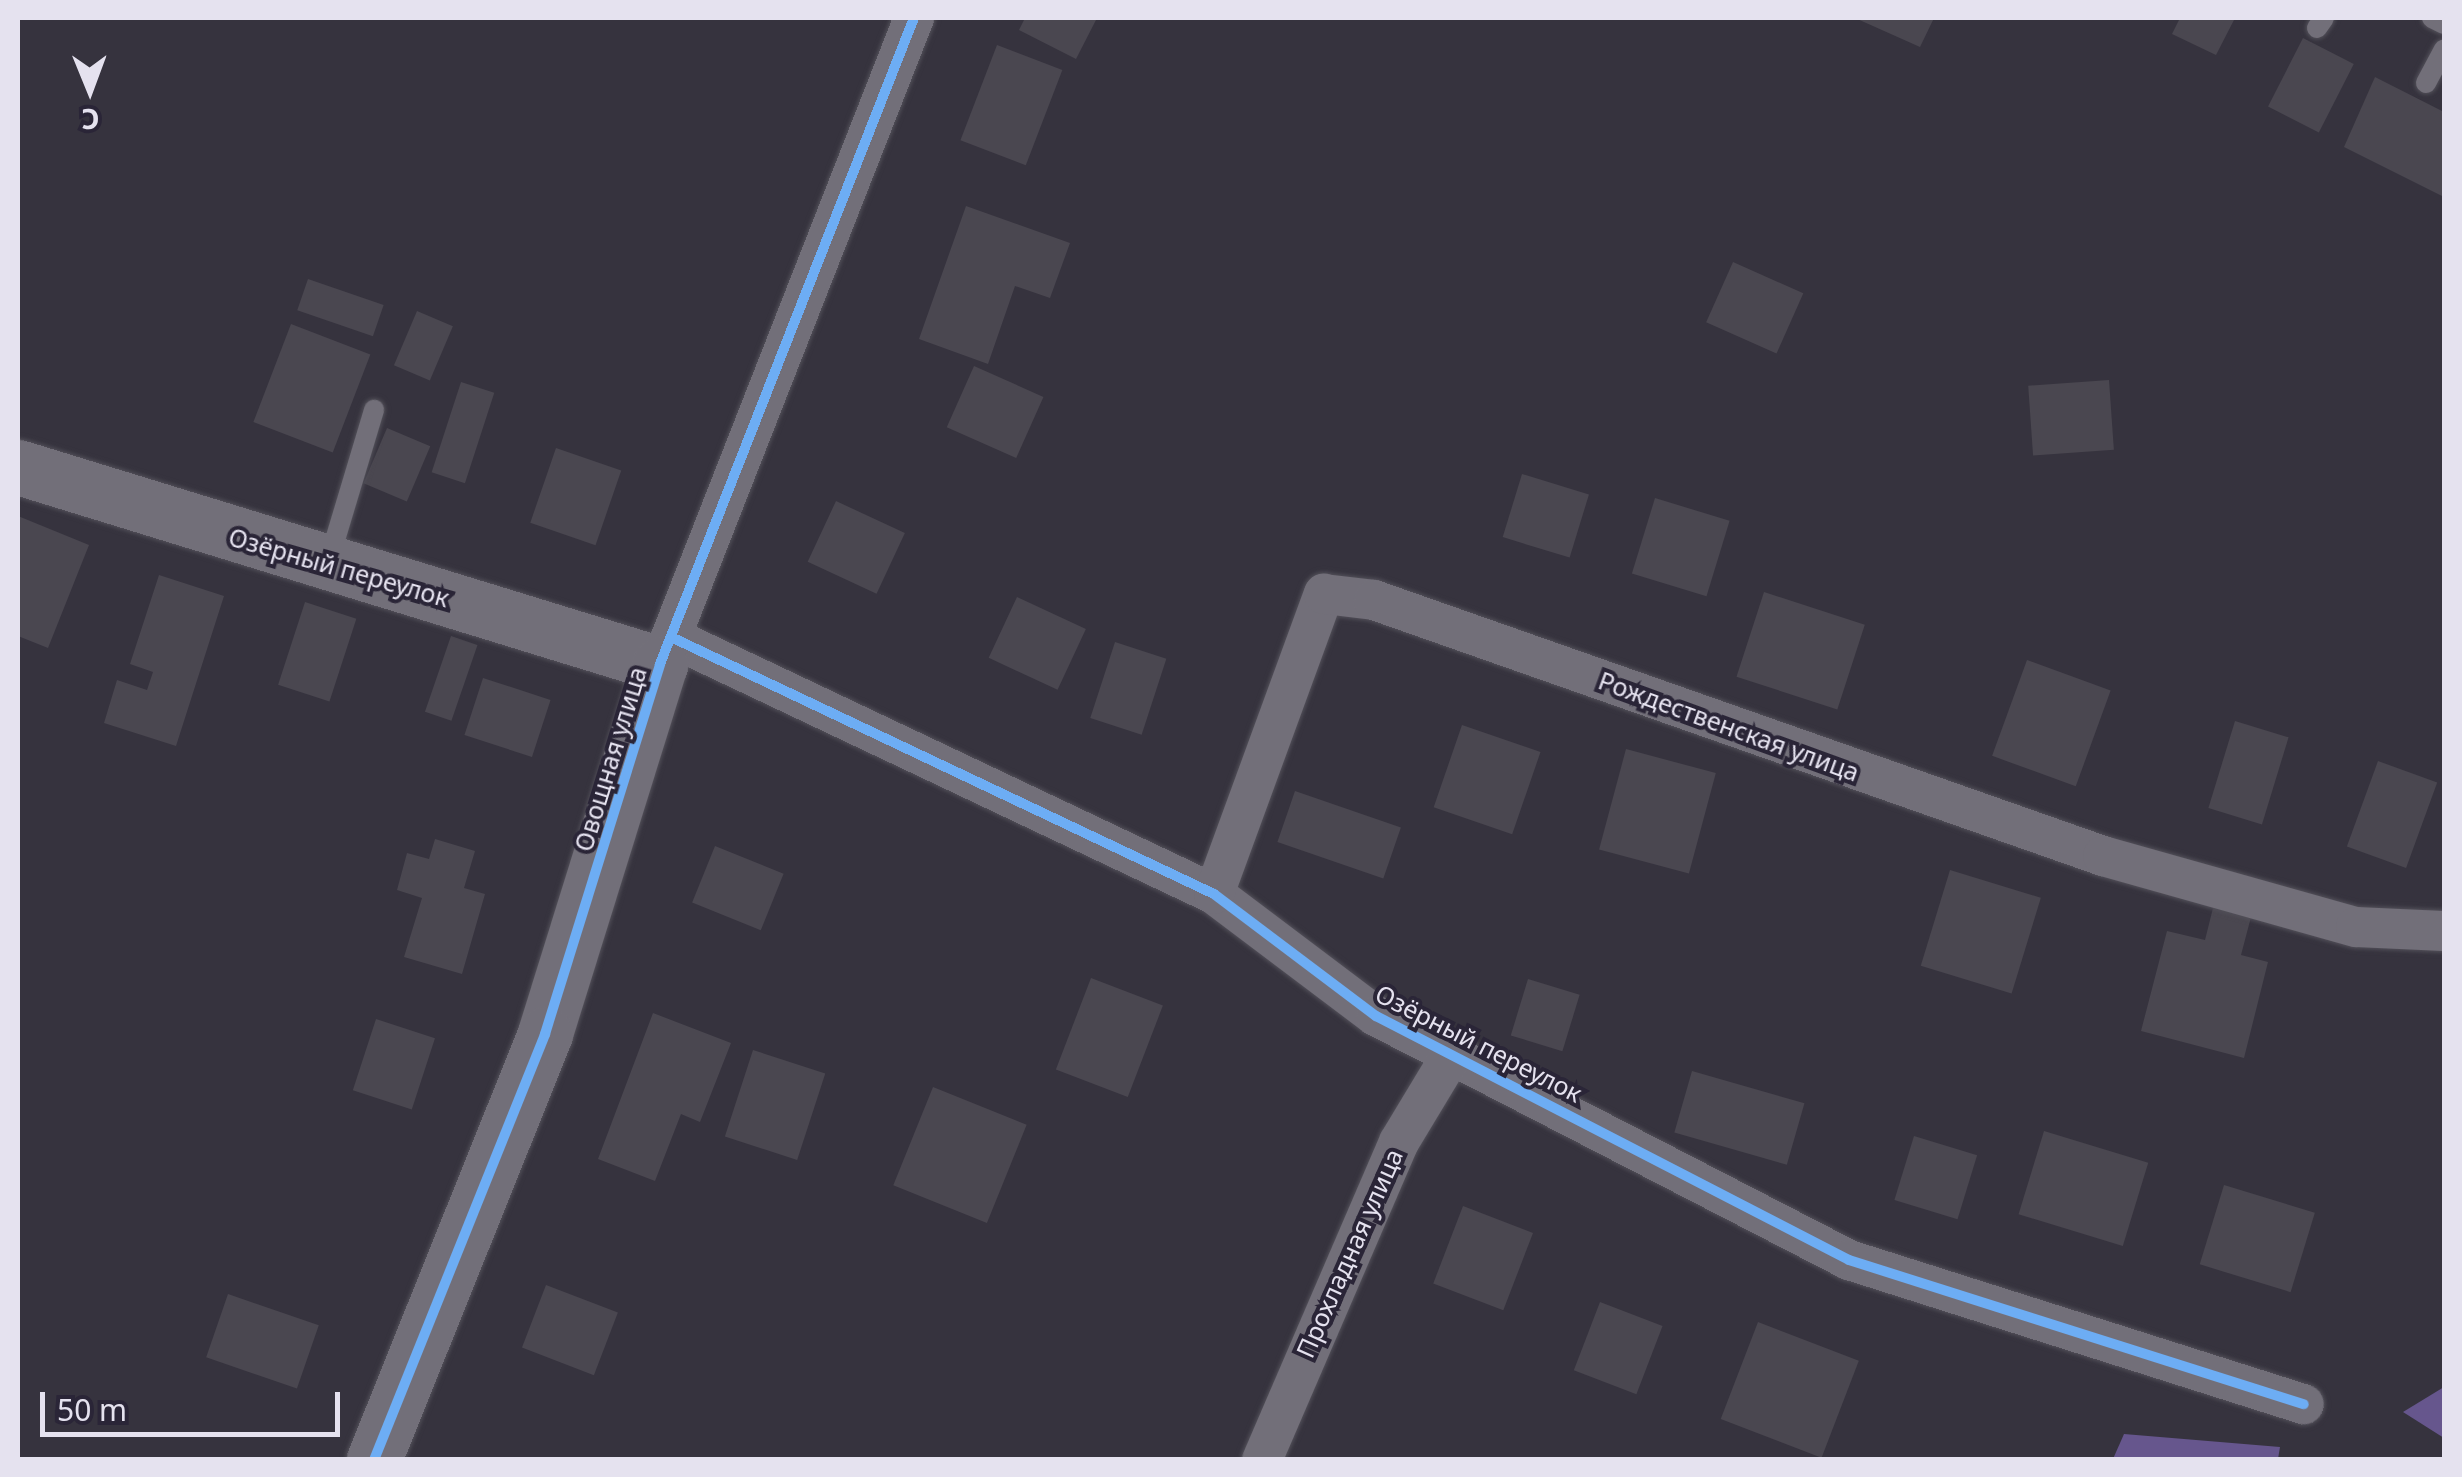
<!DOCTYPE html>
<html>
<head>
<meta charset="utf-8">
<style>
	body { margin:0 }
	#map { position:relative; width:2462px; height:1477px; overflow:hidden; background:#36333e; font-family:"Noto Sans",sans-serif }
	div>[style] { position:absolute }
	.forest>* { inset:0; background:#66568d }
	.building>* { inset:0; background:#4a4750; transform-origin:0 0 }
	.roads { filter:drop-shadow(0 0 2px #525059) drop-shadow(0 0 2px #525059) }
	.lane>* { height:20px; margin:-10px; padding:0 10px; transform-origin:10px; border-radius:10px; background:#726f79 }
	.street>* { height:40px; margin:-20px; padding:0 20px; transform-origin:20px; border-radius:20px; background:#726f79 }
	.secondary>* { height:55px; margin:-27.5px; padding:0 27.5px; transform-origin:27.5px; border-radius:27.5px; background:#726f79 }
	.cycleway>* { height:10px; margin:-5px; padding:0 5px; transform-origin:5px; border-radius:5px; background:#6dadf4 }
	span { translate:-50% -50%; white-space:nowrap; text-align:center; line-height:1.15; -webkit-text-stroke:8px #2a2537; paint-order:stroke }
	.street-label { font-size:25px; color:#e5e2ef }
	.frame { position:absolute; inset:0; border:20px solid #e5e2ef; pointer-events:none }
	.north { position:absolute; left:40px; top:40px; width:100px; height:100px; -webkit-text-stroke:8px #2a2537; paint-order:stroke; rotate:179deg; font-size:28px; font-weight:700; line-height:40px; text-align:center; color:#e5e2ef }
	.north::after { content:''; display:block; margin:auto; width:35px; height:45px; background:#e5e2ef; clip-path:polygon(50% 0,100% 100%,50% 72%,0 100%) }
	.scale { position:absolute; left:40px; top:1392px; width:300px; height:45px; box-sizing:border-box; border:5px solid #e5e2ef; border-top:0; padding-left:12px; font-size:30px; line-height:35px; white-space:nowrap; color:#e5e2ef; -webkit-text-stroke:8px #2a2537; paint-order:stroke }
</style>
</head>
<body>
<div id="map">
	<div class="forest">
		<i style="clip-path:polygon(2444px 1387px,2444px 1438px,2403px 1412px)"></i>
		<i style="clip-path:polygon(2124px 1434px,2280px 1447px,2278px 1459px,2113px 1459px)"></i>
	</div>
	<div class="building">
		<i style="clip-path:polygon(1025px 18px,1097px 18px,1076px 59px,1019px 30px)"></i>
		<i style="clip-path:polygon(1855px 18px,1934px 18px,1920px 47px)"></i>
		<i style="clip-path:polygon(2180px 18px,2235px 18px,2216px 55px,2172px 34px)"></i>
		<i style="left:2303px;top:38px;width:57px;height:77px;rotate:27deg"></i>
		<i style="left:997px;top:45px;width:70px;height:102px;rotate:21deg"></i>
		<i style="clip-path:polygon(2375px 77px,2444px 112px,2444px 197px,2344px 147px)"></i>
		<i style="clip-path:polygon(966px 206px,1070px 243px,1050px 298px,1015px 286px,988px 364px,919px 339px)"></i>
		<i style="left:1733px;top:262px;width:77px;height:66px;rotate:24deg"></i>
		<i style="left:308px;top:279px;width:80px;height:33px;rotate:19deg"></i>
		<i style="left:417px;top:311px;width:39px;height:59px;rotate:23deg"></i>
		<i style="left:291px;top:324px;width:85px;height:105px;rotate:21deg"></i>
		<i style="left:974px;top:366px;width:76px;height:67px;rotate:24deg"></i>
		<i style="left:2109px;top:380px;width:70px;height:81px;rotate:86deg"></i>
		<i style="left:461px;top:382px;width:35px;height:95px;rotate:18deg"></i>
		<i style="left:387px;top:428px;width:47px;height:60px;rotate:23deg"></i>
		<i style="left:556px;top:448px;width:69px;height:79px;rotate:19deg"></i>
		<i style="left:1522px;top:474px;width:70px;height:66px;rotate:17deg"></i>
		<i style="left:1655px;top:498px;width:78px;height:79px;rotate:17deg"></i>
		<i style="left:836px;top:501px;width:76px;height:67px;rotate:25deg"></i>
		<i style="clip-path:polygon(18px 516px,89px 545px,48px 648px,18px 636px)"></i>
		<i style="clip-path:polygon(159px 575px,224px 596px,176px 746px,104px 723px,117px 680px,147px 690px,153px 672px,130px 664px)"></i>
		<i style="left:1764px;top:592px;width:106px;height:89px;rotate:18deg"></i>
		<i style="left:1017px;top:597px;width:76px;height:67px;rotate:25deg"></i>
		<i style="left:305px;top:602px;width:54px;height:87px;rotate:18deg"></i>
		<i style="left:451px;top:636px;width:28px;height:80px;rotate:19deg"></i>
		<i style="left:1115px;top:642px;width:54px;height:80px;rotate:18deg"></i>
		<i style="left:2027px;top:660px;width:89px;height:102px;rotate:20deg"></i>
		<i style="left:483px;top:678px;width:71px;height:60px;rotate:18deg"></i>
		<i style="left:2235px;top:721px;width:56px;height:91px;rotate:17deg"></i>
		<i style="left:1462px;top:725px;width:83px;height:87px;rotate:19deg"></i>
		<i style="left:1626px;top:749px;width:93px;height:104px;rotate:15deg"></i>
		<i style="left:2378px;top:761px;width:63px;height:91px;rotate:20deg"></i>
		<i style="left:1295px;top:791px;width:112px;height:54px;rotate:19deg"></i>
		<i style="clip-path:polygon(435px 839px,475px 851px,464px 888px,485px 894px,462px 974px,404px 957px,422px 898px,397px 890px,407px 853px,429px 859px)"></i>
		<i style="left:715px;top:846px;width:74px;height:61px;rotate:22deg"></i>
		<i style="left:1950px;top:870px;width:95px;height:100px;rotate:17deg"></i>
		<i style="clip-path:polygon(2213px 908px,2251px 917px,2241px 955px,2268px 962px,2244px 1058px,2141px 1031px,2167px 931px,2205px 940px)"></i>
		<i style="left:1091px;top:978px;width:77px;height:98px;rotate:21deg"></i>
		<i style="left:1528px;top:979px;width:54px;height:59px;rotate:17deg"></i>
		<i style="clip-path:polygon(653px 1013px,731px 1043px,700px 1122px,681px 1114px,655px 1181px,598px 1159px)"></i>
		<i style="left:376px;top:1019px;width:62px;height:75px;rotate:18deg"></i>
		<i style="left:753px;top:1050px;width:76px;height:91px;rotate:18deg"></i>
		<i style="left:1692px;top:1071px;width:117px;height:64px;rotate:16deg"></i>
		<i style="left:933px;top:1087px;width:101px;height:106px;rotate:22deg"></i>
		<i style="left:2044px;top:1131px;width:109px;height:87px;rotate:17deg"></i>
		<i style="left:1914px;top:1136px;width:66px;height:67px;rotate:17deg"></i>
		<i style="left:2224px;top:1185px;width:95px;height:83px;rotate:17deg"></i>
		<i style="left:1463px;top:1206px;width:75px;height:83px;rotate:21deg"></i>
		<i style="left:546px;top:1285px;width:77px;height:67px;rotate:21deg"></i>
		<i style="left:228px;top:1294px;width:96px;height:67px;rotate:19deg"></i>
		<i style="left:1600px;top:1302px;width:67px;height:73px;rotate:21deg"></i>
		<i style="left:1758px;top:1322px;width:108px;height:104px;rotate:21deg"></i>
	</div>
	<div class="roads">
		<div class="lane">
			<i style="left:2432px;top:18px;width:13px;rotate:27deg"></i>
			<i style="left:2317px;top:28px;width:12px;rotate:-55deg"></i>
			<i style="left:2426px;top:83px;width:38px;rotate:-62deg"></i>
			<i style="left:329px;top:560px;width:157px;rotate:-73.3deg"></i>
		</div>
		<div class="street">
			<i style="left:671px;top:637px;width:601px;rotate:25.33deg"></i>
			<i style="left:1214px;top:894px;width:203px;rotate:37deg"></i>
			<i style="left:1376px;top:1016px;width:532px;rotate:27.29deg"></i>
			<i style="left:1849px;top:1260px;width:477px;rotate:17.6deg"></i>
			<i style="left:662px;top:660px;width:690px;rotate:-68.57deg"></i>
			<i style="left:1214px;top:894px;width:320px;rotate:-69.9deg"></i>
			<i style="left:1324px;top:594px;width:50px;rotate:6.8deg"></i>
			<i style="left:1374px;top:600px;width:773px;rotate:19.35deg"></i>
			<i style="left:2103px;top:856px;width:263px;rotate:15.7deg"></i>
			<i style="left:2356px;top:927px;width:88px;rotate:2.6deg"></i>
			<i style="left:1262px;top:1460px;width:346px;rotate:-66.7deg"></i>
			<i style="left:1399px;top:1142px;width:103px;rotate:-58.9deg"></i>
		</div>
		<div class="secondary">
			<i style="left:18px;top:467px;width:672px;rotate:17.06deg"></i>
			<i style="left:660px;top:664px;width:387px;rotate:107.3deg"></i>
			<i style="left:545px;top:1034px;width:459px;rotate:111.9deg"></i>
		</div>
	</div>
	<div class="cycleway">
		<i style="left:671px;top:637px;width:601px;rotate:25.33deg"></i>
		<i style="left:1214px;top:894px;width:203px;rotate:37deg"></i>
		<i style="left:1376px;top:1016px;width:532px;rotate:27.29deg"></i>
		<i style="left:1849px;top:1260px;width:477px;rotate:17.6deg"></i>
		<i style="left:374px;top:1460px;width:459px;rotate:-68.1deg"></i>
		<i style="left:545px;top:1034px;width:387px;rotate:-72.7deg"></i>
		<i style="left:660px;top:664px;width:694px;rotate:-68.54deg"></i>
	</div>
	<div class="street-label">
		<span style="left:339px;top:567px;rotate:16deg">Озёрный переулок</span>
		<span style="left:1729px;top:726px;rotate:20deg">Рождественская улица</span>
		<span style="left:610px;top:759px;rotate:-73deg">Овощная улица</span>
		<span style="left:1479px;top:1043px;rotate:27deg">Озёрный переулок</span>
		<span style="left:1349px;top:1253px;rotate:-66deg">Прохладная улица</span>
	</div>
	<div class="frame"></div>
	<div class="north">С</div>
	<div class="scale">50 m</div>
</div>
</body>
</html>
